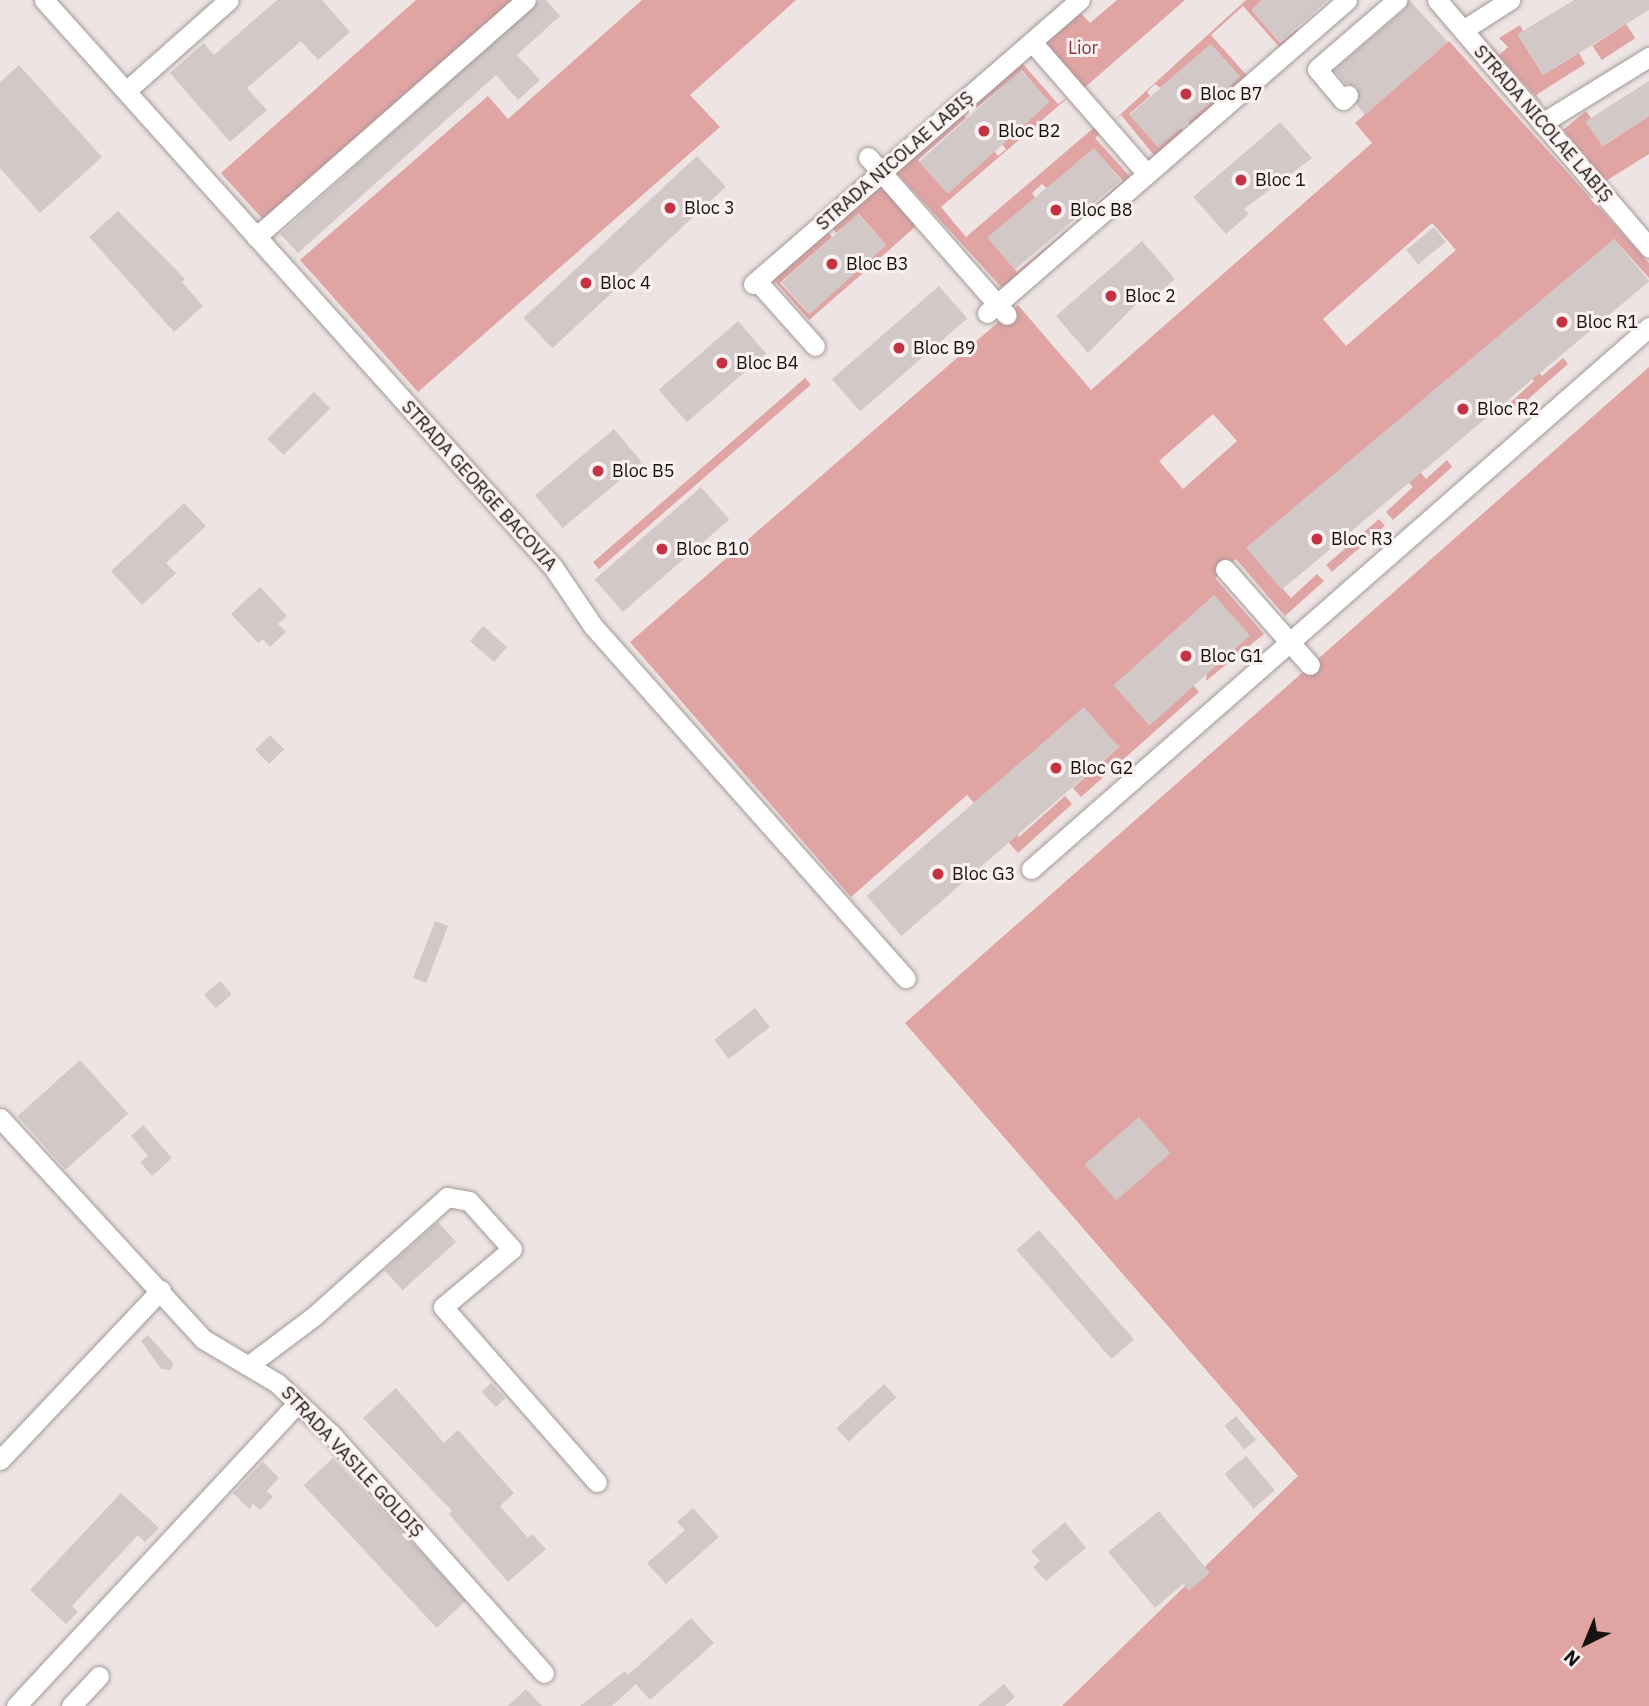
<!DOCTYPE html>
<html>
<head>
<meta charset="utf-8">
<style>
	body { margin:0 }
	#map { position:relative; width:1649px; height:1706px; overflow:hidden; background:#eee4e4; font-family:"IBM Plex Sans",sans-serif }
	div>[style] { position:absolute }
	.green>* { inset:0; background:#e0a4a3; transform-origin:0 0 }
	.building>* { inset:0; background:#d2c8c8; transform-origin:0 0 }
	.roads { filter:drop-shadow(0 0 2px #a39999) drop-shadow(0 0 2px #a39999) }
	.street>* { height:19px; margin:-9.5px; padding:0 9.5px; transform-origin:9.5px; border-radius:9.5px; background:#fff }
	.dots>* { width:19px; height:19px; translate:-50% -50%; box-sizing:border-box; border:4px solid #fbf1f1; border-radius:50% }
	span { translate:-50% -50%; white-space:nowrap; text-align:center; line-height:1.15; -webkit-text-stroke:6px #fbf1f1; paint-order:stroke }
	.park-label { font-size:18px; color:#83373a }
	.poi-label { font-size:18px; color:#151211 }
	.left { translate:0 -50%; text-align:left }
	.street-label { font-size:18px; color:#151211 }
	.north { position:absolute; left:1551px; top:1608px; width:70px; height:70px; -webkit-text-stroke:5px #fbf1f1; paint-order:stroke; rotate:223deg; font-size:19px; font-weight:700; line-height:28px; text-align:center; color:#151211 }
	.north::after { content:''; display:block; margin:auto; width:24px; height:32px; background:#151211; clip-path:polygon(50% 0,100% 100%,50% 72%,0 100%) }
</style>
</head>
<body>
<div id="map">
	<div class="green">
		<i style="clip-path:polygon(416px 0,512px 0,269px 226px,221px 173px)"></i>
		<i style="clip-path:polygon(642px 0,796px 0,690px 95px,720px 127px,418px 392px,300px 260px,488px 96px,508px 119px)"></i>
		<i style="clip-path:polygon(1117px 0,1185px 0,1083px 89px,1044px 44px,1080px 12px,1090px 23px)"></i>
		<i style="clip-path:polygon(1246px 0,1262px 0,1252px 10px,1280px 43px,1297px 29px,1300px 34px,1282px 50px,1243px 6px,1211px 35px,1249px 78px,1193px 127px,1188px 122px,1240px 77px,1211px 44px,1160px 88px,1155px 84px,1147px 92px,1150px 96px,1129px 114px,1158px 147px,1181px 128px,1186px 133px,1157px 159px,1121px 115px,1111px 123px)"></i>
		<i style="left:1626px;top:24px;width:17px;height:40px;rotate:57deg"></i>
		<i style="clip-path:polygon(1520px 25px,1523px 31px,1518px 35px,1543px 75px,1579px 53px,1585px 64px,1536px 95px,1546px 108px,1484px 40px,1499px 55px,1508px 47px,1499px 38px)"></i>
		<i style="clip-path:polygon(evenodd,1449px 41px,1649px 263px,1649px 278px,1614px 239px,1506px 336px,1542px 376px,1563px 358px,1568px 364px,1517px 409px,1511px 402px,1534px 381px,1498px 341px,1390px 438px,1426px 479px,1447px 460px,1452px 467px,1393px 520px,1386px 512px,1413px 487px,1378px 448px,1256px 559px,1291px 598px,1317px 574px,1324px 581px,1285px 616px,1236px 559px,1225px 569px,1215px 578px,1264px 634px,1206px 681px,1214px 596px,1114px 685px,1149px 725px,1193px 685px,1199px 692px,1081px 797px,1073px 788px,1119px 747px,1083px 708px,984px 797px,1019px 837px,1065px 796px,1072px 804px,1018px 853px,967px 795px,851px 897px,630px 642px,1018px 305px,1091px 390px,1372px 143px,1355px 123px,1449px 41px,1432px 223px,1456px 250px,1346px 346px,1323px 319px,1432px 223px,1449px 41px,1213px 414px,1237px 441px,1183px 489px,1159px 461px,1213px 414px)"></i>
		<i style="clip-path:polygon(1022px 63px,1058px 104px,1071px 95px,941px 207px,966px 237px,1097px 125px,1101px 132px,1095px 138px,1133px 180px,1079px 226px,1076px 222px,1123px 181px,1094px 149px,1048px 189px,1042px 184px,1032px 193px,1036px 199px,989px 239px,1017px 272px,1067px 230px,1070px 234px,1005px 291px,896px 172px,963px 114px,966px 118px,918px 160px,946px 192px,994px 151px,998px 156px,1006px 149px,1002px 144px,1049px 102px,1022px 70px,973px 111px,970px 108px)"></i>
		<i style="clip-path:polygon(1586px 111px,1591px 118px,1586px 122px,1603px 146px,1649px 116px,1649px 154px,1606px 181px,1563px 130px)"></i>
		<i style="clip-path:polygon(882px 184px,917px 225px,869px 268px,865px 263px,886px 245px,859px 214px,836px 233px,832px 227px)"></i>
		<i style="clip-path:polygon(827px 231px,832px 237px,780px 283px,808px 313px,859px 268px,863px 273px,809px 320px,773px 279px)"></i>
		<i style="clip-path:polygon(1649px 367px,1649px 1706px,1062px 1706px,1298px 1476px,905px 1023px)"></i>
		<i style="left:805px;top:378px;width:9px;height:281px;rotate:49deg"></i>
		<i style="left:1379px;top:519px;width:9px;height:70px;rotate:49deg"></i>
	</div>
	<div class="building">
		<i style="clip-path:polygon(277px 0,322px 0,350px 32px,318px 60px,301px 41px,247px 88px,267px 110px,230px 142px,170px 73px,204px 43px,214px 55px)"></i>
		<i style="clip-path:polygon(540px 0,546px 0,560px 16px,517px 55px,540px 80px,518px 100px,496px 75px,298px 253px,280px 234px)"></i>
		<i style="clip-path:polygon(1262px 0,1328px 0,1280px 42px,1251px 10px)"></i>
		<i style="clip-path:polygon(1409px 0,1448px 42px,1365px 115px,1356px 104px,1357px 87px,1345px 83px,1334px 70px,1405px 9px)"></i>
		<i style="clip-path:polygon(1574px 0,1649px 0,1649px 10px,1543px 75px,1518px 34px)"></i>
		<i style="left:1211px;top:44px;width:44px;height:108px;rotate:49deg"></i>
		<i style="clip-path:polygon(19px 65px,102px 157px,40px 213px,0 168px,0 82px)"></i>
		<i style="left:1021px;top:70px;width:43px;height:137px;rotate:48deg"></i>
		<i style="clip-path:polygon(1649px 81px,1649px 116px,1602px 146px,1586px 121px)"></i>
		<i style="clip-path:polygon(1280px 122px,1312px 158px,1244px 209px,1249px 214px,1226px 234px,1193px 197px)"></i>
		<i style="left:1094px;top:148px;width:42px;height:139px;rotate:50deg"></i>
		<i style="left:697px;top:156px;width:42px;height:237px;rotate:47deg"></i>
		<i style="clip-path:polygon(118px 211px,185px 279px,182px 282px,203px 306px,174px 332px,89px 237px)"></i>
		<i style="left:858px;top:214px;width:42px;height:103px;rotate:48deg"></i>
		<i style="left:1434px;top:227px;width:19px;height:36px;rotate:51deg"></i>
		<i style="left:1614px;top:239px;width:55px;height:480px;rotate:50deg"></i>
		<i style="clip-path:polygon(1142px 241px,1175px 279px,1152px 299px,1147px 293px,1088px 353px,1056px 316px)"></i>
		<i style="left:939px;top:286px;width:43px;height:142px;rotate:49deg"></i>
		<i style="left:738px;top:321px;width:43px;height:105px;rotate:49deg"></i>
		<i style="left:314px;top:392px;width:23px;height:66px;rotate:45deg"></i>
		<i style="left:614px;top:429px;width:43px;height:103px;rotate:50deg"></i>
		<i style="left:701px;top:487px;width:43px;height:141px;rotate:49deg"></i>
		<i style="clip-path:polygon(184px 503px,206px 526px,166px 563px,176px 573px,142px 605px,111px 571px)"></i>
		<i style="clip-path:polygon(260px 587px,287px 616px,278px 624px,286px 632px,270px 647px,263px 639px,258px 643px,231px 614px)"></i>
		<i style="left:1214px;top:595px;width:54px;height:135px;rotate:48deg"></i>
		<i style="left:483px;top:626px;width:32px;height:20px;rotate:41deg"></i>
		<i style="left:1084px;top:707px;width:53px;height:288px;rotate:49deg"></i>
		<i style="left:270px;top:735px;width:20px;height:21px;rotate:45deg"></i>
		<i style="left:435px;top:921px;width:14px;height:61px;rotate:21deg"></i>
		<i style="left:220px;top:981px;width:18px;height:21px;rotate:49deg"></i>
		<i style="left:755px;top:1008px;width:24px;height:52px;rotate:52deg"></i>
		<i style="left:80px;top:1060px;width:72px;height:84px;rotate:48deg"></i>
		<i style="left:1139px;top:1117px;width:48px;height:72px;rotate:49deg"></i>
		<i style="clip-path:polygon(143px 1125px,172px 1158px,152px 1176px,140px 1162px,148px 1156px,131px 1136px)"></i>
		<i style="left:438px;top:1222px;width:27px;height:72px;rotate:48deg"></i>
		<i style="left:1039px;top:1230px;width:145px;height:30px;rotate:49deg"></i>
		<i style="clip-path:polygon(148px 1335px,174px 1364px,170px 1370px,161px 1369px,141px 1341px)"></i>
		<i style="left:491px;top:1383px;width:21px;height:13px;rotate:47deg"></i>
		<i style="left:884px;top:1384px;width:18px;height:65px;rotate:47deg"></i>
		<i style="clip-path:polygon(396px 1388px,444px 1443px,458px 1430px,514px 1493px,500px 1506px,528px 1538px,532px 1534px,546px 1549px,508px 1582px,449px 1514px,452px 1511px,363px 1418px)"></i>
		<i style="left:1236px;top:1416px;width:31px;height:15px;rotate:50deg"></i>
		<i style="left:1246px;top:1456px;width:45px;height:28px;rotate:50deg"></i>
		<i style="left:333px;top:1458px;width:195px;height:40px;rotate:47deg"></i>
		<i style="clip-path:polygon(263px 1462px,279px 1478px,267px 1491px,273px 1497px,260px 1510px,253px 1504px,249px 1509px,233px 1493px)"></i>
		<i style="clip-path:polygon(121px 1493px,159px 1528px,145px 1542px,138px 1535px,72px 1606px,78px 1612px,66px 1624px,30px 1590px)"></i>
		<i style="clip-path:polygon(693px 1508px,719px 1537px,666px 1584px,647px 1563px,685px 1530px,677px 1522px)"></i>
		<i style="clip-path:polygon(1159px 1511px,1210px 1573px,1189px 1591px,1183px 1584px,1155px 1608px,1108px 1552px)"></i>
		<i style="clip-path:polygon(1065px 1522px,1086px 1548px,1046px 1581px,1033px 1567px,1040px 1561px,1031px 1551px)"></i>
		<i style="clip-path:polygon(691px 1618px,714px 1643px,650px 1700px,628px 1675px,636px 1684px,612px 1706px,580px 1706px,625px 1671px,628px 1675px)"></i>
		<i style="clip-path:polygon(1004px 1684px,1015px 1697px,1005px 1706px,978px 1706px)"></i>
		<i style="clip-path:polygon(526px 1689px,542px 1706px,508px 1706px)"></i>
	</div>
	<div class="roads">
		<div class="street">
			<i style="left:44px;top:0;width:762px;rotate:48.09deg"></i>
			<i style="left:553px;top:567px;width:71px;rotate:55.9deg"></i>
			<i style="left:593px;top:626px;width:471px;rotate:48.4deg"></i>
			<i style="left:1437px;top:0;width:326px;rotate:49.4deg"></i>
			<i style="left:1463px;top:30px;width:56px;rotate:-32.6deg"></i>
			<i style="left:1032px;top:42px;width:175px;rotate:48.9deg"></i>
			<i style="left:126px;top:91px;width:137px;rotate:-41.5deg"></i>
			<i style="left:1348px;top:95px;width:7px;rotate:135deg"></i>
			<i style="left:1343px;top:100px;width:40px;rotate:-130deg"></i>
			<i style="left:1317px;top:69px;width:106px;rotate:-40.8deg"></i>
			<i style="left:1542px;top:123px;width:126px;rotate:-31.7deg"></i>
			<i style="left:868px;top:157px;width:210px;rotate:48.7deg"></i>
			<i style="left:256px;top:237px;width:359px;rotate:-41.3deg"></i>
			<i style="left:757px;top:281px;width:87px;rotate:48.3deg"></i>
			<i style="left:753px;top:284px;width:433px;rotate:-41deg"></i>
			<i style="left:987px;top:313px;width:477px;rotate:-41deg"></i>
			<i style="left:1225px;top:569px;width:128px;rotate:48.5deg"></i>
			<i style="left:1031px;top:869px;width:822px;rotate:-41.25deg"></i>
			<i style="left:0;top:1118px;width:300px;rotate:47.4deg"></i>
			<i style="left:203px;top:1339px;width:86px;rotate:30.7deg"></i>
			<i style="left:277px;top:1383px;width:74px;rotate:43.4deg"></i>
			<i style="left:331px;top:1434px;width:320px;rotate:48.3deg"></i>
			<i style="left:249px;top:1365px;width:80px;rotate:-36.9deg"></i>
			<i style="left:313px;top:1317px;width:180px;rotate:-41.8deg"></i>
			<i style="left:447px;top:1197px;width:22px;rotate:10deg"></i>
			<i style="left:469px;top:1201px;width:64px;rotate:48.1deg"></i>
			<i style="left:512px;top:1249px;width:90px;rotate:140deg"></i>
			<i style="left:443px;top:1307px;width:233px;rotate:48.7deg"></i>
			<i style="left:0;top:1460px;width:234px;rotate:-46.6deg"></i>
			<i style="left:16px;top:1706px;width:414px;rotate:-47.1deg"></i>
			<i style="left:71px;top:1706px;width:41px;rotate:-47deg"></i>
		</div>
	</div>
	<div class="dots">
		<i style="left:1186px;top:94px;background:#c33342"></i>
		<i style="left:984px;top:131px;background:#c33342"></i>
		<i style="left:1241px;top:180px;background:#c33342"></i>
		<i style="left:670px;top:208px;background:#c33342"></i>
		<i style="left:1056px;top:210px;background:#c33342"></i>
		<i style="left:832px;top:264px;background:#c33342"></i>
		<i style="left:586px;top:283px;background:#c33342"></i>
		<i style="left:1111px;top:296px;background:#c33342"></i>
		<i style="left:1562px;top:322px;background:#c33342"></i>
		<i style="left:899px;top:348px;background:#c33342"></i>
		<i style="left:722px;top:363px;background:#c33342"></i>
		<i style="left:1463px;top:409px;background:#c33342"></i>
		<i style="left:598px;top:471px;background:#c33342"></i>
		<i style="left:1317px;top:539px;background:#c33342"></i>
		<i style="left:662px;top:549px;background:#c33342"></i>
		<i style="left:1186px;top:656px;background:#c33342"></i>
		<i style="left:1056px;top:768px;background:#c33342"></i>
		<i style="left:938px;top:874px;background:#c33342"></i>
	</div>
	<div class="park-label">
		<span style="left:1083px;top:48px">Lior</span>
	</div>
	<div class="poi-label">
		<span class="left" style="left:1200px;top:94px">Bloc B7</span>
		<span class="left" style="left:998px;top:131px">Bloc B2</span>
		<span class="left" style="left:1255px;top:180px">Bloc 1</span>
		<span class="left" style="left:684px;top:208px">Bloc 3</span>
		<span class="left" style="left:1070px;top:210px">Bloc B8</span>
		<span class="left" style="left:846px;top:264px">Bloc B3</span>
		<span class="left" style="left:600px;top:283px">Bloc 4</span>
		<span class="left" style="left:1125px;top:296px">Bloc 2</span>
		<span class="left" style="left:1576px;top:322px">Bloc R1</span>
		<span class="left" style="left:913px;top:348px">Bloc B9</span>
		<span class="left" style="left:736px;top:363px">Bloc B4</span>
		<span class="left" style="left:1477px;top:409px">Bloc R2</span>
		<span class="left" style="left:612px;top:471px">Bloc B5</span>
		<span class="left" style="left:1331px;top:539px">Bloc R3</span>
		<span class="left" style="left:676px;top:549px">Bloc B10</span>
		<span class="left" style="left:1200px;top:656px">Bloc G1</span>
		<span class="left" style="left:1070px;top:768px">Bloc G2</span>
		<span class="left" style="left:952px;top:874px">Bloc G3</span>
	</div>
	<div class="street-label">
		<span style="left:1543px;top:124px;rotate:49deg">STRADA NICOLAE LABIȘ</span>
		<span style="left:895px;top:161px;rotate:-41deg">STRADA NICOLAE LABIȘ</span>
		<span style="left:479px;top:486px;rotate:48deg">STRADA GEORGE BACOVIA</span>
		<span style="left:352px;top:1462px;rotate:47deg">STRADA VASILE GOLDIȘ</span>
	</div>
	<div class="north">N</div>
</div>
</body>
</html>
